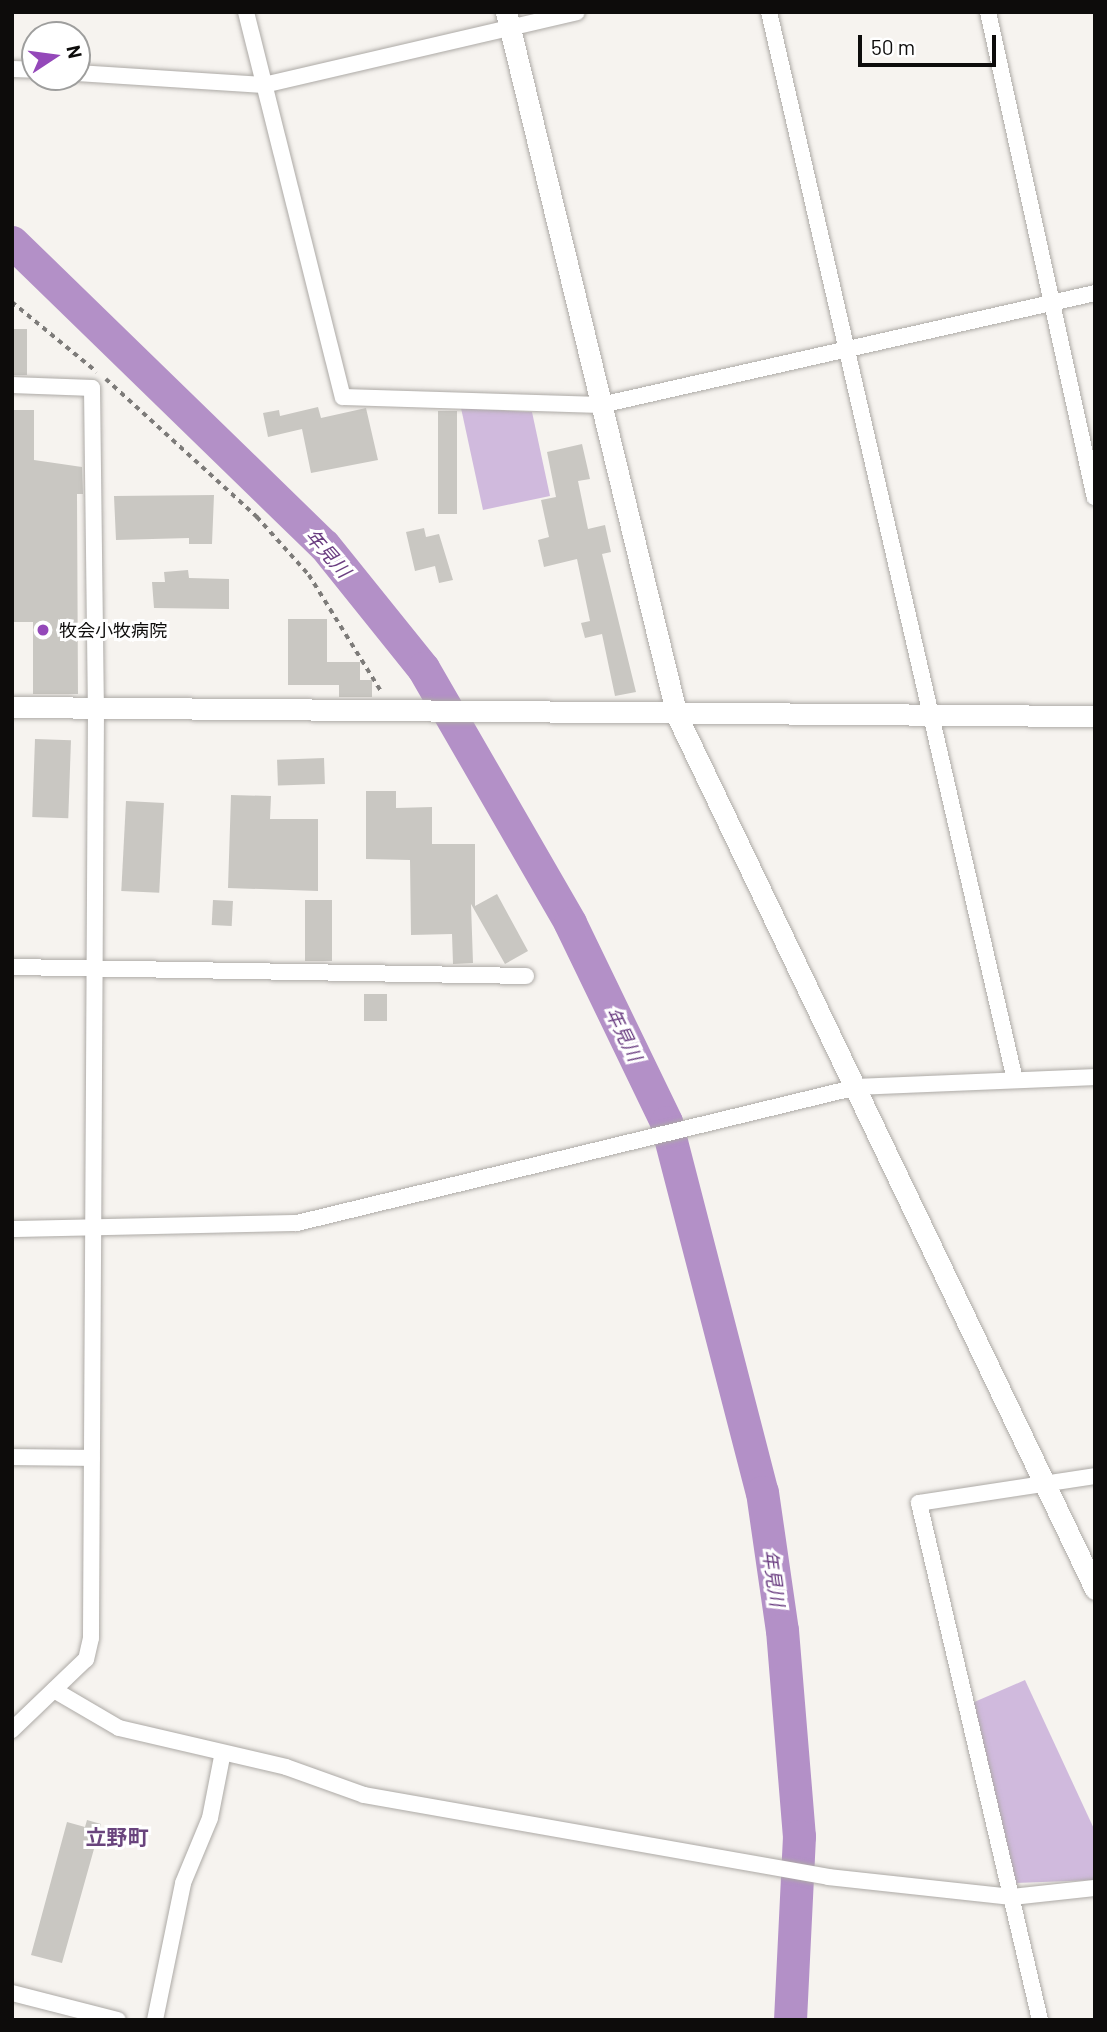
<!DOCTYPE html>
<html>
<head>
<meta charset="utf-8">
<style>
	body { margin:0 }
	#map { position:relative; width:1107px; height:2032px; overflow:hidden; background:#f6f3ef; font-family:Barlow,"Noto Sans JP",sans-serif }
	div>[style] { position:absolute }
	.green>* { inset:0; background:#d0badd }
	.river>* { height:33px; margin:-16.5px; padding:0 16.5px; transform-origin:16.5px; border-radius:16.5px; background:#b390c7 }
	.building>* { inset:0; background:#c9c7c2; transform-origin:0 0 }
	.path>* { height:3.5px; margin-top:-1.75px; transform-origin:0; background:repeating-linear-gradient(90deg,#7d7b79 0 5px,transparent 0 10px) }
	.roads { filter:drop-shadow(0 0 2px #adaaa6) drop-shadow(0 0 2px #adaaa6) }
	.street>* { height:16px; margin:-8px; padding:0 8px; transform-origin:8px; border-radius:8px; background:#fff }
	.secondary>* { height:21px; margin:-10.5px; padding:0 10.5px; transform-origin:10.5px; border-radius:10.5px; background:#fff }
	.dots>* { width:19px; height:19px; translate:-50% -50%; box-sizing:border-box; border:4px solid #fff; border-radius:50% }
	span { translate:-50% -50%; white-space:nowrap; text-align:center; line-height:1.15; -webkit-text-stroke:6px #fff; paint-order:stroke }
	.poi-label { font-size:18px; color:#0d0c0b }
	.left { translate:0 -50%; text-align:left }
	.water-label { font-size:19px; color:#6a3d81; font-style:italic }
	.quarter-label { font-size:21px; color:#69447d; font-weight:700 }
	.frame { position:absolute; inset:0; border:14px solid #0d0c0b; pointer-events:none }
	.north { position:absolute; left:21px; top:21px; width:70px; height:70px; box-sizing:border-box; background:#fff; border:2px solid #9e9e9d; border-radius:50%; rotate:77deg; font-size:19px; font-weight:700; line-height:28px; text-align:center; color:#0d0c0b }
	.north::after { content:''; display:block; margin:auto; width:24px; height:32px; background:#9448b9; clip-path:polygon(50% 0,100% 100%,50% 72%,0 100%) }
	.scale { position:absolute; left:858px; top:35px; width:138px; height:32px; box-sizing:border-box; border:4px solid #0d0c0b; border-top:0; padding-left:9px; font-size:21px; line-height:24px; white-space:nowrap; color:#0d0c0b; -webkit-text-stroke:5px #fff; paint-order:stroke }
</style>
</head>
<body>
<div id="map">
	<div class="green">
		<i style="clip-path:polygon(461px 408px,532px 412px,550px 496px,483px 510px)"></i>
		<i style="clip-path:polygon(1025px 1680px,1095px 1831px,1095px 1880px,1016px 1883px,972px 1703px)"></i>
	</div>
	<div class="river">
		<i style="left:12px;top:242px;width:435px;rotate:44.2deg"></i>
		<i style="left:324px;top:545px;width:158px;rotate:51.2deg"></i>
		<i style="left:423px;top:668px;width:294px;rotate:60deg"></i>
		<i style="left:570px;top:923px;width:221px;rotate:64.2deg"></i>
		<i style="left:666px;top:1122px;width:382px;rotate:75.5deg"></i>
		<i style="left:762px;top:1492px;width:139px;rotate:81.8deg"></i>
		<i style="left:782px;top:1630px;width:207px;rotate:85.3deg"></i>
		<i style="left:799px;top:1836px;width:184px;rotate:92.8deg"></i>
	</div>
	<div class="building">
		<i style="left:12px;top:329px;width:15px;height:46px"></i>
		<i style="clip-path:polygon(318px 407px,321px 418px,366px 408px,378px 460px,311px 473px,302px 429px,268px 437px,263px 413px,279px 410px,280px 416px)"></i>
		<i style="clip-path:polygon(13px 410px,34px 410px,34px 460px,82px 467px,83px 494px,77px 494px,78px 694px,33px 694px,33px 622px,12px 622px)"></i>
		<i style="left:438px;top:411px;width:19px;height:103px"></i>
		<i style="clip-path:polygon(582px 444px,590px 479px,578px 481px,588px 529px,605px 525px,611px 552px,602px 554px,636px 692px,615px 696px,602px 634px,585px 638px,581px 623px,590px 621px,577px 559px,544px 567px,538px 540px,549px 537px,541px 500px,556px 497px,547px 452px)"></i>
		<i style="clip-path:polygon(214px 495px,212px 544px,189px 544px,189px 538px,116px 540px,114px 496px)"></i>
		<i style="clip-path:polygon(424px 528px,426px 537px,439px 534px,453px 580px,439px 583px,435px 566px,415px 571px,406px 532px)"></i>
		<i style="clip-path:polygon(188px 570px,189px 578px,229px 579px,229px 609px,154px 608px,152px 582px,165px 582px,164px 572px)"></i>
		<i style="clip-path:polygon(288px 619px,327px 619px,327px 662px,360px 662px,360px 680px,372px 680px,372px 697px,339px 697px,339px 685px,288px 685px)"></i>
		<i style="left:35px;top:739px;width:36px;height:78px;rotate:2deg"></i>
		<i style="left:324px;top:758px;width:26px;height:47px;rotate:88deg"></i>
		<i style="clip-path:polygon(366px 791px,396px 791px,396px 808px,432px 807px,432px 844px,475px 844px,475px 906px,497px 894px,528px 951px,505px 964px,471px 904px,473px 963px,453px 964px,452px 934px,411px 935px,410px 860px,366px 859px)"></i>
		<i style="clip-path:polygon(231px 795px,271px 796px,270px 819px,318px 819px,318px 891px,228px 888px)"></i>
		<i style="left:126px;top:801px;width:38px;height:90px;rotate:3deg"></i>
		<i style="left:213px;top:900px;width:20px;height:25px;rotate:3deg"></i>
		<i style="left:305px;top:900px;width:27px;height:61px"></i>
		<i style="left:364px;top:994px;width:23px;height:27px"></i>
		<i style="clip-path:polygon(87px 1820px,101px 1824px,62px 1963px,31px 1955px,67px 1822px,85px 1827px)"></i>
	</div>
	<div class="path">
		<i style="left:12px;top:302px;width:110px;rotate:39.5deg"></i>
		<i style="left:106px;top:379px;width:205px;rotate:42.4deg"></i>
		<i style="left:257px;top:517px;width:78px;rotate:48.1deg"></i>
		<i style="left:309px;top:575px;width:137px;rotate:58.2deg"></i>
	</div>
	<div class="roads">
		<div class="street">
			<i style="left:246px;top:12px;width:397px;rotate:75.9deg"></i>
			<i style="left:343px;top:397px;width:258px;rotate:1.8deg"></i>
			<i style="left:601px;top:405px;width:507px;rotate:-12.77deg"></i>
			<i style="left:769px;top:12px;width:1092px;rotate:77.03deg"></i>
			<i style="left:988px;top:12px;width:497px;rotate:77.6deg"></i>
			<i style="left:12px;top:69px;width:23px;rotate:2deg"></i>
			<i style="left:77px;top:73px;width:187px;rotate:3.7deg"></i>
			<i style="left:264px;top:85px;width:321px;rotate:-13.1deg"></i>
			<i style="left:12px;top:385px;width:80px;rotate:2.1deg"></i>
			<i style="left:92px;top:388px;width:321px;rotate:89.3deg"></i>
			<i style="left:96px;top:709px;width:929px;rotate:90.31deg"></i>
			<i style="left:91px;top:1638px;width:22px;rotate:103deg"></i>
			<i style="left:86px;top:1659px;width:103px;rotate:136.2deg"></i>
			<i style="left:12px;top:967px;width:514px;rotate:1deg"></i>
			<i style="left:12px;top:1229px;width:285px;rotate:-1.2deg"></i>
			<i style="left:297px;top:1223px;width:576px;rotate:-13.65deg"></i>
			<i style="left:857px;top:1087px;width:238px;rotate:-2.4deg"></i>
			<i style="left:12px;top:1457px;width:80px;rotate:0.7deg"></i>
			<i style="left:54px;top:1690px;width:75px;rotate:30.3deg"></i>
			<i style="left:119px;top:1728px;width:171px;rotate:13.1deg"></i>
			<i style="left:286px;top:1767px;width:83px;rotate:19.7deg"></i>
			<i style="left:364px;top:1795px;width:471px;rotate:10deg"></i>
			<i style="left:828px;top:1877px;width:185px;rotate:6.2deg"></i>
			<i style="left:1012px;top:1897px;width:83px;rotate:-6.2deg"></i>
			<i style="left:12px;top:1993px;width:109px;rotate:14.3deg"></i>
			<i style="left:155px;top:2020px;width:140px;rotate:-78.4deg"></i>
			<i style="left:183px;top:1883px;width:70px;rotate:-67.4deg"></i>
			<i style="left:210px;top:1818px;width:62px;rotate:-78.9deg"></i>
			<i style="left:1040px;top:2020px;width:531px;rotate:-103.17deg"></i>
			<i style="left:919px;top:1503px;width:178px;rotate:-8.7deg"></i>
		</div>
		<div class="secondary">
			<i style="left:506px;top:12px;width:724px;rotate:76.35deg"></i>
			<i style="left:677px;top:716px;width:968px;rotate:64.41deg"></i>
			<i style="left:12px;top:707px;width:1083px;rotate:0.48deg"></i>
		</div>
	</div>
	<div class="dots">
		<i style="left:43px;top:630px;background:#9448b9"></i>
	</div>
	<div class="poi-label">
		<span class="left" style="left:59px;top:630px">牧会小牧病院</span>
	</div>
	<div class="water-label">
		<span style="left:328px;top:553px;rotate:49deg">年見川</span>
		<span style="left:624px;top:1034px;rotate:64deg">年見川</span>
		<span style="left:774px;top:1578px;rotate:82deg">年見川</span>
	</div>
	<div class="quarter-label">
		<span style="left:117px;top:1837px">立野町</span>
	</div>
	<div class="frame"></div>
	<div class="north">N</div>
	<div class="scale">50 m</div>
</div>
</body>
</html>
